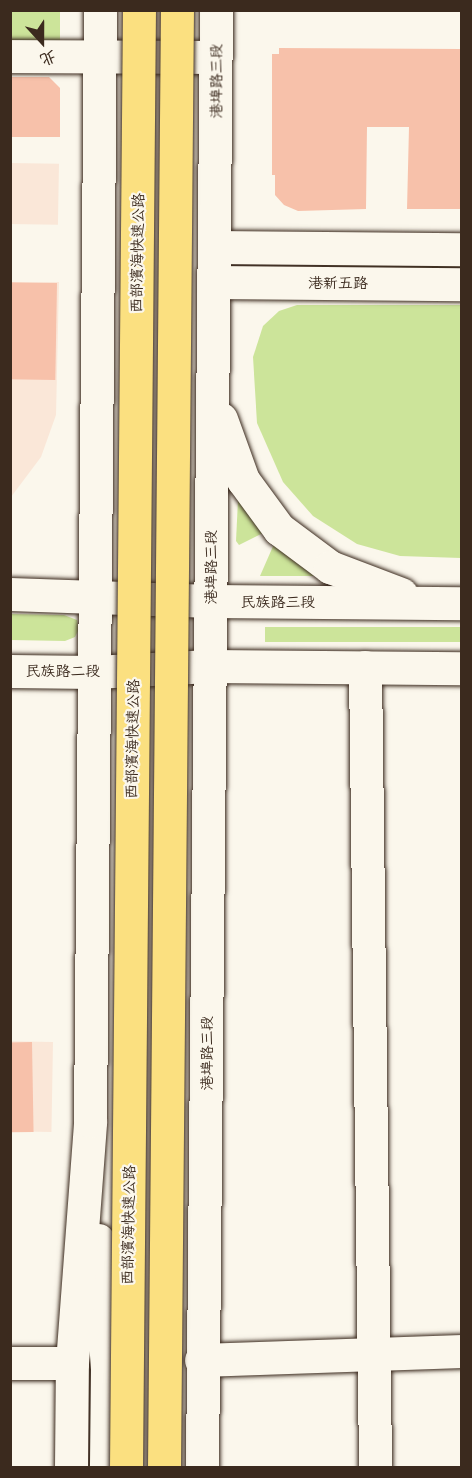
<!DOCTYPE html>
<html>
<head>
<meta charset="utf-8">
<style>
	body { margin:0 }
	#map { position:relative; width:472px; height:1478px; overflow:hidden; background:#fbf7ec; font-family:Mali,"LXGW WenKai TC",sans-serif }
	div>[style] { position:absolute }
	.built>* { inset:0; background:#fae7d8; transform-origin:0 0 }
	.green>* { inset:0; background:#cce49a; transform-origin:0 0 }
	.building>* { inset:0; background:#f7c1aa; transform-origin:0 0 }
	.roads { filter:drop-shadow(0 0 2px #3b2a1e) drop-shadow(0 0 2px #3b2a1e) }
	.minor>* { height:33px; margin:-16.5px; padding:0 16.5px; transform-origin:16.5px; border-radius:16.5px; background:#fbf7ec }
	.bridges { filter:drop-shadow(0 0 2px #3b2a1e) drop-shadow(0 0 2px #3b2a1e) }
	.highway-bridge>* { height:33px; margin:-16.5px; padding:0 16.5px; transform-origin:16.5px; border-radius:16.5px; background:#fbe080 }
	span { translate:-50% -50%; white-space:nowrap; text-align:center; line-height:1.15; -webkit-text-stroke:4.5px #fbf7ec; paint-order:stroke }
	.street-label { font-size:15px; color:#3b2a1e }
	.frame { position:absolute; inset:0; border:12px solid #3b2a1e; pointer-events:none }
	.north { position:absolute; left:12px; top:12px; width:60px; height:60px; -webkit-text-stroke:4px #fbf7ec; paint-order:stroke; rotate:159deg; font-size:16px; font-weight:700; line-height:24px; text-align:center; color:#3b2a1e }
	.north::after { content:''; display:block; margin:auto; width:21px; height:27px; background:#3b2a1e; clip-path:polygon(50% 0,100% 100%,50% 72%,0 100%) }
</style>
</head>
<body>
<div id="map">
	<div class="built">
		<i style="left:10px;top:163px;width:49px;height:61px;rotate:1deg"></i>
		<i style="clip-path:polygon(59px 282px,56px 415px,41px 457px,11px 497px,11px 283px)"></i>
		<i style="left:53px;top:1042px;width:90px;height:43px;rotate:91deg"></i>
	</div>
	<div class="green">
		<i style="left:11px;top:11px;width:49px;height:36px"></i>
		<i style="clip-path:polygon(461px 263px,462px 270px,283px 264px)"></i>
		<i style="clip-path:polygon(297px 305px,461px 305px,461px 558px,400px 556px,357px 544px,313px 516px,283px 482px,257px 423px,253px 357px,263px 326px,279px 311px)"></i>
		<i style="clip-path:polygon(238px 500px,263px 533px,239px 545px,236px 541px)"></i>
		<i style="clip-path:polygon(274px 544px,314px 575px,314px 576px,260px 576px)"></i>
		<i style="clip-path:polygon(11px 614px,64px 615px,77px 620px,79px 629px,75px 637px,65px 641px,11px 640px)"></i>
		<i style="left:265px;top:627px;width:196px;height:15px"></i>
	</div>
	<div class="building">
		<i style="clip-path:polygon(279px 48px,462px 49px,462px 209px,407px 209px,409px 127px,367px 127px,366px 209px,298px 211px,284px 205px,275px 195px,275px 175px,272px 175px,272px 54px,279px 54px)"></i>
		<i style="clip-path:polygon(10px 77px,49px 77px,60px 88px,60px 137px,10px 137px)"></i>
		<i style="left:57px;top:283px;width:97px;height:47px;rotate:91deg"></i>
		<i style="left:32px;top:1042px;width:90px;height:22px;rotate:89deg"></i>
	</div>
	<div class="roads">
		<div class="minor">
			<i style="left:10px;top:56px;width:194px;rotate:0.3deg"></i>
			<i style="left:214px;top:247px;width:248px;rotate:0.5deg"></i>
			<i style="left:214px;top:282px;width:248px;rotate:0.5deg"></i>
			<i style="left:221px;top:419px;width:65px;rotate:70.2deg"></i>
			<i style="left:243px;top:480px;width:61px;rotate:53.7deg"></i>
			<i style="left:279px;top:529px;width:64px;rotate:36.7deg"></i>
			<i style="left:330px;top:567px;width:76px;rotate:20.8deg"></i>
			<i style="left:10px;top:594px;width:201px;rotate:2deg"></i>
			<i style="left:211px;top:601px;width:251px;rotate:0.5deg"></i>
			<i style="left:365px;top:667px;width:801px;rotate:89.28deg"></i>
			<i style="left:10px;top:671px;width:84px;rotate:0.7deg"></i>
			<i style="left:94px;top:672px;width:116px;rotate:-3deg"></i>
			<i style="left:210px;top:666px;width:252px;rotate:0.5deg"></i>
			<i style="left:98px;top:1240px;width:129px;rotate:86deg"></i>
			<i style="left:107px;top:1369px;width:99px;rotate:90.6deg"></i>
			<i style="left:201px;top:1360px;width:261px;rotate:-2deg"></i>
			<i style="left:10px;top:1363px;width:62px"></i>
			<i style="left:71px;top:1468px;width:105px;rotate:-89.5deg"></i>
			<i style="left:72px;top:1363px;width:243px;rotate:-85.7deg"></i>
			<i style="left:90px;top:1121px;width:1111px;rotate:-89.48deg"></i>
			<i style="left:202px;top:1468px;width:1458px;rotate:-89.45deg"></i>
		</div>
	</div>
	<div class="bridges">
		<div class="highway-bridge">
			<i style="left:126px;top:1468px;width:1458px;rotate:-89.49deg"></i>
			<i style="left:164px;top:1468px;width:1458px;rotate:-89.49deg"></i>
		</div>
	</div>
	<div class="street-label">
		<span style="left:216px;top:81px;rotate:-90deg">港埠路三段</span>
		<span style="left:137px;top:253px;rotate:-89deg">西部濱海快速公路</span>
		<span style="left:338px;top:283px">港新五路</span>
		<span style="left:211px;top:567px;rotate:-90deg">港埠路三段</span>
		<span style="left:278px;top:602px">民族路三段</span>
		<span style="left:63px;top:671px">民族路二段</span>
		<span style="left:132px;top:739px;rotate:-89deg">西部濱海快速公路</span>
		<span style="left:207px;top:1053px;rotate:-90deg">港埠路三段</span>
		<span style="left:128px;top:1225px;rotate:-89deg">西部濱海快速公路</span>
	</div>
	<div class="frame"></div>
	<div class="north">北</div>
</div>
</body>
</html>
